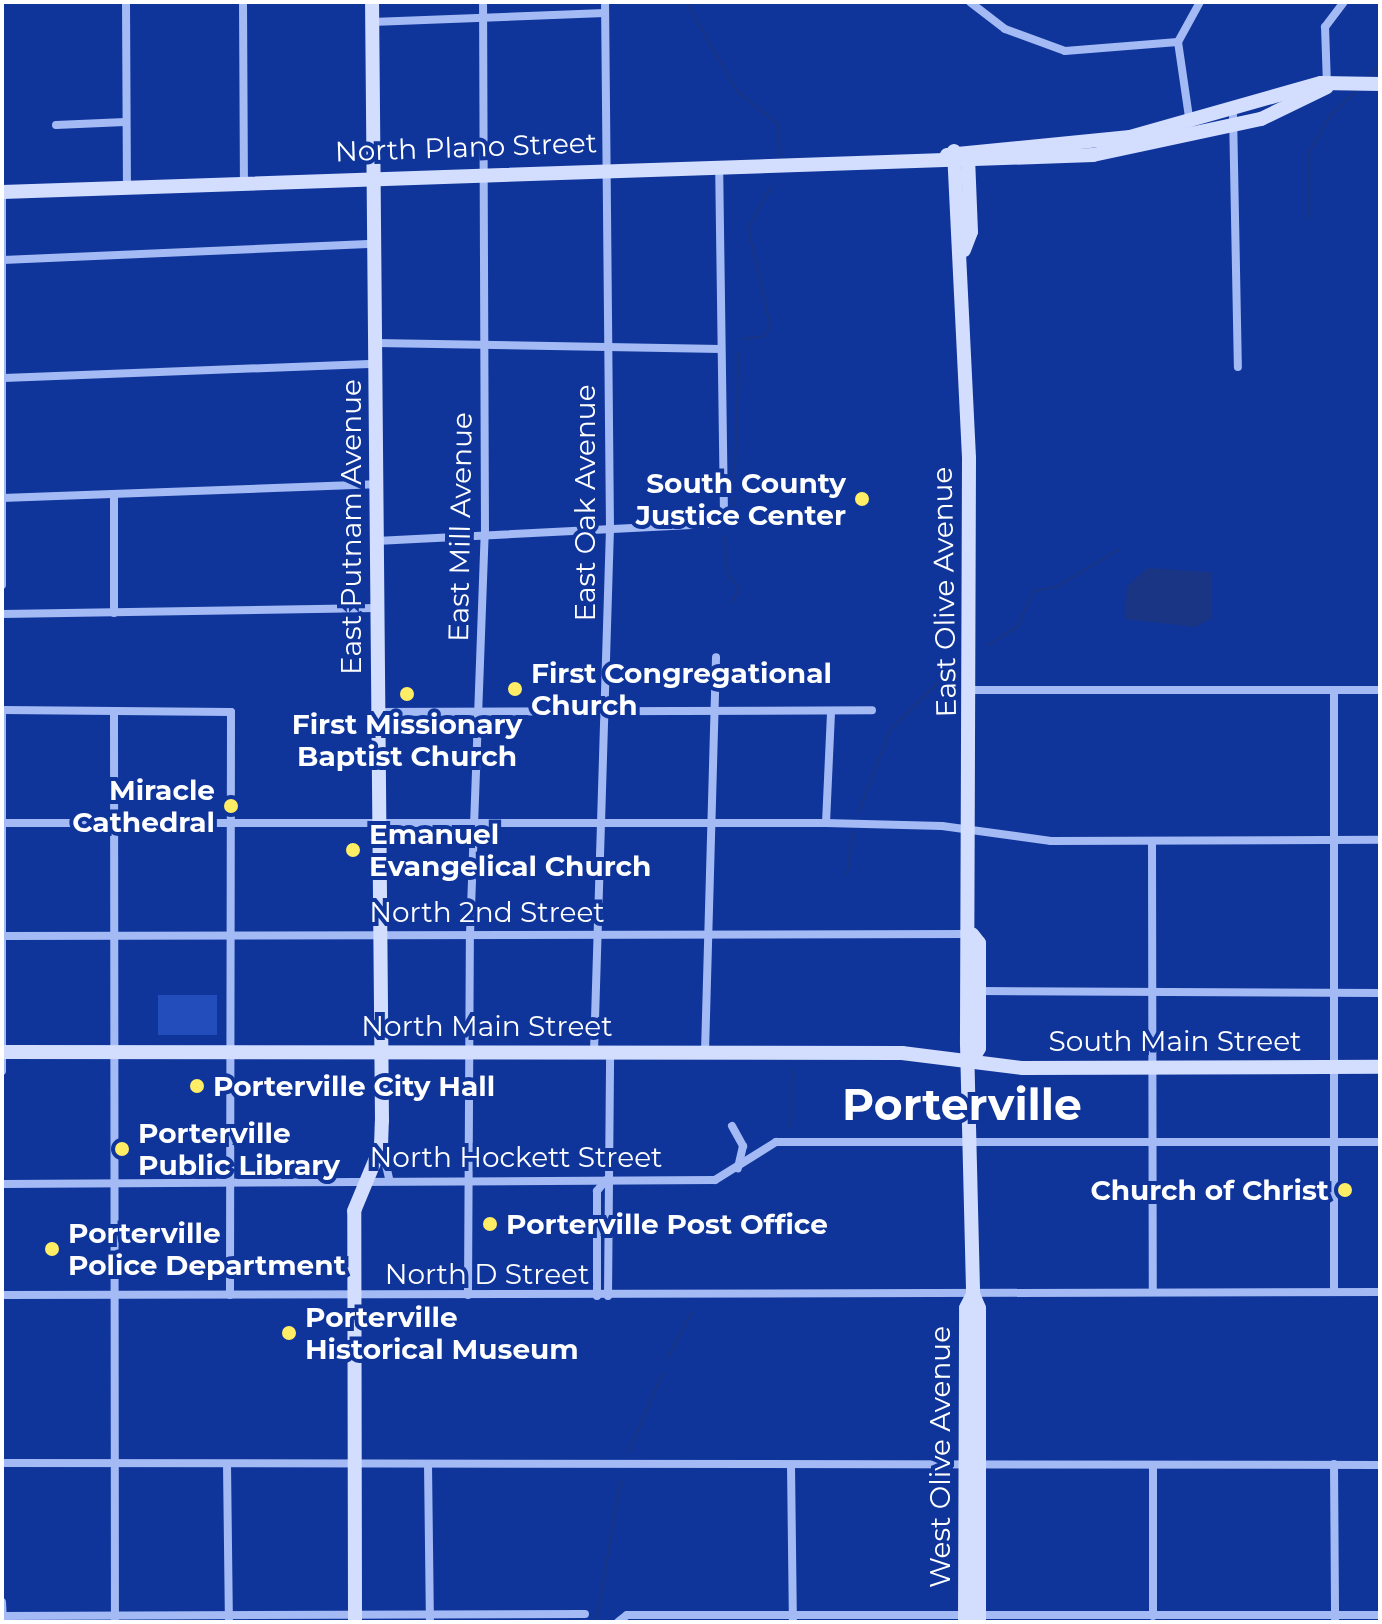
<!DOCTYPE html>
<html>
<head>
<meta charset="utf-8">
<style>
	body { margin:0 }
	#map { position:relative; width:1382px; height:1624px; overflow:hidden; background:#0f359b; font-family:Montserrat,sans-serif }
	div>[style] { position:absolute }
	.green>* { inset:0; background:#224dba; transform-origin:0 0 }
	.water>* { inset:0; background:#1a3584 }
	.stream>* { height:2px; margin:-1px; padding:0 1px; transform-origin:1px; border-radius:1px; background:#1a3584 }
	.street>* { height:8px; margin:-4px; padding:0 4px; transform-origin:4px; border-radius:4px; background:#a3baf5 }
	.secondary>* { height:14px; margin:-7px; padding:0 7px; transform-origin:7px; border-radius:7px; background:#d3defe }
	.dots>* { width:22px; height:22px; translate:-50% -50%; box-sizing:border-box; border:4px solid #0f359b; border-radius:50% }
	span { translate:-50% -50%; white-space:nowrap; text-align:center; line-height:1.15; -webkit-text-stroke:8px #0f359b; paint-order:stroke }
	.street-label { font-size:28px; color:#fff }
	.poi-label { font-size:28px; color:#fff; font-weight:700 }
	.right { translate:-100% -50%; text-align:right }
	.left { translate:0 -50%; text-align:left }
	.town-label { font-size:44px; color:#fff; font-weight:700 }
	.frame { position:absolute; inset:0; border:4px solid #fff; pointer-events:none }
</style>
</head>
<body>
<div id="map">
	<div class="green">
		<i style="left:217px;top:995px;width:40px;height:59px;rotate:90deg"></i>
	</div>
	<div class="water">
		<i style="clip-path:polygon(1147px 568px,1211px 572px,1212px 618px,1195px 627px,1125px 619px,1127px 586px)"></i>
	</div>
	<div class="stream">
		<i style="left:686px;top:2px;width:103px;rotate:60.2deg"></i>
		<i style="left:737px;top:91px;width:53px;rotate:38.8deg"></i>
		<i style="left:778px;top:124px;width:34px;rotate:87deg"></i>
		<i style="left:1368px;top:79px;width:19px;rotate:-51deg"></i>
		<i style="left:1309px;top:218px;width:65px;rotate:-90.9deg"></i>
		<i style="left:1308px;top:153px;width:44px;rotate:-58.8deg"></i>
		<i style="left:1331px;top:115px;width:37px;rotate:-44deg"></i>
		<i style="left:743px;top:339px;width:22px;rotate:-8deg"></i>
		<i style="left:765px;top:336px;width:12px;rotate:-66deg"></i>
		<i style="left:770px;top:325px;width:99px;rotate:-102.8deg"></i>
		<i style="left:748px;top:228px;width:47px;rotate:-60.7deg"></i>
		<i style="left:733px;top:529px;width:177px;rotate:-88.1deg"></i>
		<i style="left:725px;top:537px;width:36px;rotate:88deg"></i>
		<i style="left:726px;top:573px;width:19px;rotate:47deg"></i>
		<i style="left:739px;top:587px;width:16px;rotate:112deg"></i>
		<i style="left:988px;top:645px;width:36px;rotate:-32deg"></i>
		<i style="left:1018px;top:626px;width:38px;rotate:-67deg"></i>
		<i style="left:1033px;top:591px;width:23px;rotate:-10deg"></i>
		<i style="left:1056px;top:587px;width:74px;rotate:-30.7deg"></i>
		<i style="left:858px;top:813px;width:89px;rotate:-68.9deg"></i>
		<i style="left:890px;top:730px;width:93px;rotate:-44.6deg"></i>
		<i style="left:847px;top:874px;width:42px;rotate:-81.9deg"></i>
		<i style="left:791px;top:1128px;width:58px;rotate:-89deg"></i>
		<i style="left:668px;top:1357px;width:51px;rotate:-61.9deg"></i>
		<i style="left:629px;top:1451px;width:84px;rotate:-66.8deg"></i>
		<i style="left:596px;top:1622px;width:144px;rotate:-80deg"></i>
	</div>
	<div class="street">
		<i style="left:126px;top:2px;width:184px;rotate:89.7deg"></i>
		<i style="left:243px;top:2px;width:180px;rotate:89.7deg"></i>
		<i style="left:970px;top:2px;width:44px;rotate:37.6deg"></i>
		<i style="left:1005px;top:29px;width:64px;rotate:20.1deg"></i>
		<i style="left:1065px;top:51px;width:113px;rotate:-4.6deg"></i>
		<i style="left:372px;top:22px;width:233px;rotate:-2.2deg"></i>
		<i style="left:1327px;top:86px;width:59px;rotate:-91.9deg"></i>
		<i style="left:1325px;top:27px;width:31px;rotate:-53deg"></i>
		<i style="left:1233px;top:113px;width:254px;rotate:88.9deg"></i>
		<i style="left:1190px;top:124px;width:83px;rotate:-98.3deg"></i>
		<i style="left:1178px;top:42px;width:46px;rotate:-61.2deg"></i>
		<i style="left:56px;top:125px;width:69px;rotate:-2.5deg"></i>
		<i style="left:3px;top:260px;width:371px;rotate:-2.5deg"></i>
		<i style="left:376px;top:343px;width:345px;rotate:1deg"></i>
		<i style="left:4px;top:378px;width:372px;rotate:-2.2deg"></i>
		<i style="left:114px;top:494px;width:119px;rotate:90deg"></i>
		<i style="left:2px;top:498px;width:373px;rotate:-2.1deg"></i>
		<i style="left:376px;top:541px;width:331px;rotate:-2.9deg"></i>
		<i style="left:707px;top:524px;width:19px;rotate:-28deg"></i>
		<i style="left:724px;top:515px;width:347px;rotate:-90.8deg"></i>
		<i style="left:2px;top:585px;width:393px;rotate:-90deg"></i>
		<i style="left:2px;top:614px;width:375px;rotate:-0.9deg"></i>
		<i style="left:971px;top:690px;width:409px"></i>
		<i style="left:1334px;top:690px;width:601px;rotate:90deg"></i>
		<i style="left:2px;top:710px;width:229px;rotate:0.5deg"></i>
		<i style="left:231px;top:712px;width:583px;rotate:90.1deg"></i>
		<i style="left:2px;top:711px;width:360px;rotate:90deg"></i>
		<i style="left:114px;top:712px;width:910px;rotate:89.94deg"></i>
		<i style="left:377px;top:712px;width:495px;rotate:-0.2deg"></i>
		<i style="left:2px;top:823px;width:824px"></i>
		<i style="left:826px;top:823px;width:116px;rotate:1.5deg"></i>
		<i style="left:942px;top:826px;width:110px;rotate:7.8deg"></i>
		<i style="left:1051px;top:841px;width:329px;rotate:-0.2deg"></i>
		<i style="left:826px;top:823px;width:111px;rotate:-87.4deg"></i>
		<i style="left:1152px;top:842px;width:450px;rotate:89.9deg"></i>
		<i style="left:2px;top:936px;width:969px;rotate:-0.12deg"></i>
		<i style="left:979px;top:991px;width:401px;rotate:0.3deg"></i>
		<i style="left:594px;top:1052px;width:523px;rotate:-88.25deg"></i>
		<i style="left:610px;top:529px;width:527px;rotate:-90.54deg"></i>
		<i style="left:705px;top:1052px;width:395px;rotate:-88.4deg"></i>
		<i style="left:732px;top:1126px;width:23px;rotate:61deg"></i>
		<i style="left:743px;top:1146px;width:23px;rotate:103deg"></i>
		<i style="left:382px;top:1148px;width:31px;rotate:77deg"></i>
		<i style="left:2px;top:1184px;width:713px;rotate:-0.32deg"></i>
		<i style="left:715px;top:1180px;width:72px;rotate:-31.9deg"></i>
		<i style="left:776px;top:1142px;width:604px"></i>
		<i style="left:2px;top:1295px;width:1378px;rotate:-0.12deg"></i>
		<i style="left:468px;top:1295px;width:360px;rotate:-89.7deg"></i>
		<i style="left:470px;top:935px;width:400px;rotate:-87.9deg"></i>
		<i style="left:485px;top:535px;width:533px;rotate:-90.21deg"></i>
		<i style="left:597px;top:1296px;width:105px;rotate:-90deg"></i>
		<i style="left:597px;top:1191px;width:14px;rotate:-51deg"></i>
		<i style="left:608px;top:1296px;width:244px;rotate:-89.5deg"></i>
		<i style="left:2px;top:1463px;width:1378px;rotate:0.08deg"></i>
		<i style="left:227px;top:1464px;width:158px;rotate:89.3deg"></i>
		<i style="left:428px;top:1464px;width:158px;rotate:89.3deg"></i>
		<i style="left:1334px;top:1464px;width:158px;rotate:89.6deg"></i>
		<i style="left:791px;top:1465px;width:156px;rotate:89.3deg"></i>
		<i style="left:2px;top:1602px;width:20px;rotate:87deg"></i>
		<i style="left:2px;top:1616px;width:583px;rotate:-0.2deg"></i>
		<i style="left:1153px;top:1616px;width:150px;rotate:-90deg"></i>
		<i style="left:618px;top:1622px;width:11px;rotate:-38deg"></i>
		<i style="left:627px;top:1615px;width:753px"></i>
	</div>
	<div class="secondary">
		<i style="left:954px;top:151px;width:307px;rotate:87.2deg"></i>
		<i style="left:969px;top:458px;width:586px;rotate:90.2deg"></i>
		<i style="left:967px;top:1044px;width:250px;rotate:88.6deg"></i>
		<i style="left:973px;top:1294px;width:15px;rotate:67deg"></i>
		<i style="left:979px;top:1308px;width:314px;rotate:90deg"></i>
		<i style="left:947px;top:155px;width:184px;rotate:-5.6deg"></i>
		<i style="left:1130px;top:137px;width:198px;rotate:-15.8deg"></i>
		<i style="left:1321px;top:83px;width:59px;rotate:1deg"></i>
		<i style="left:2px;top:192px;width:1092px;rotate:-1.94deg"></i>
		<i style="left:1093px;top:155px;width:172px;rotate:-12.1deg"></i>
		<i style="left:1261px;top:119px;width:73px;rotate:-25.9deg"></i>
		<i style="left:964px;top:250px;width:19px;rotate:-69deg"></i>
		<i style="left:971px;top:232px;width:76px;rotate:-92.3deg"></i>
		<i style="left:2px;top:1052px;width:900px;rotate:0.06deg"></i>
		<i style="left:902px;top:1053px;width:122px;rotate:7.1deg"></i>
		<i style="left:1023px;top:1068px;width:357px;rotate:-0.2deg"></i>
		<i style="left:971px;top:1062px;width:16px;rotate:-60deg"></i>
		<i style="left:979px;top:1048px;width:105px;rotate:-90deg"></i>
		<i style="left:979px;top:943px;width:11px;rotate:-128deg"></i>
		<i style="left:355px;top:1622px;width:411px;rotate:-90.1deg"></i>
		<i style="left:354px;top:1211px;width:70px;rotate:-67.4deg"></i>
		<i style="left:381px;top:1146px;width:25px;rotate:-88deg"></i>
		<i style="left:382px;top:1121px;width:1119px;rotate:-90.51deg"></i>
		<i style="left:965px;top:1622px;width:314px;rotate:-89.8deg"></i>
		<i style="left:966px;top:1308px;width:16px;rotate:-63deg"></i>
	</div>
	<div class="dots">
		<i style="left:862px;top:499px;background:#ffed66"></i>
		<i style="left:515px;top:689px;background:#ffed66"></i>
		<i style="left:407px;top:694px;background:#ffed66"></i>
		<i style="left:231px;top:806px;background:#ffed66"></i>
		<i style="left:353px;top:850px;background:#ffed66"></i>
		<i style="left:197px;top:1086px;background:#ffed66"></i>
		<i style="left:122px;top:1149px;background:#ffed66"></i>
		<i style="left:1345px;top:1190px;background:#ffed66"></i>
		<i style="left:490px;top:1224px;background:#ffed66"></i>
		<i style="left:52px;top:1249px;background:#ffed66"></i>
		<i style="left:289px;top:1333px;background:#ffed66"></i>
	</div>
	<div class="street-label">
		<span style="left:466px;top:147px;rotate:-2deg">North Plano Street</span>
		<span style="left:585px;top:503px;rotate:-90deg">East Oak Avenue</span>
		<span style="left:351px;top:527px;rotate:-90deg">East Putnam Avenue</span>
		<span style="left:460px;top:527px;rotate:-89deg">East Mill Avenue</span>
		<span style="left:944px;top:592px;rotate:-91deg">East Olive Avenue</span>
		<span style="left:487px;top:912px">North 2nd Street</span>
		<span style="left:487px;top:1026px">North Main Street</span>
		<span style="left:1175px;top:1041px">South Main Street</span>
		<span style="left:516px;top:1157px">North Hockett Street</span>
		<span style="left:487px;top:1274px">North D Street</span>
		<span style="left:940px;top:1457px;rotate:-90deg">West Olive Avenue</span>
	</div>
	<div class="poi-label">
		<span class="right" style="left:846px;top:499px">South County<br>Justice Center</span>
		<span class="left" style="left:531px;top:689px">First Congregational<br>Church</span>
		<span style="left:407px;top:740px">First Missionary<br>Baptist Church</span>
		<span class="right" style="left:215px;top:806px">Miracle<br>Cathedral</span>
		<span class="left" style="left:369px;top:850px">Emanuel<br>Evangelical Church</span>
		<span class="left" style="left:213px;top:1086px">Porterville City Hall</span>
		<span class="left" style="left:138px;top:1149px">Porterville<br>Public Library</span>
		<span class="right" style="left:1329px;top:1190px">Church of Christ</span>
		<span class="left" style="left:506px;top:1224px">Porterville Post Office</span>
		<span class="left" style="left:68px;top:1249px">Porterville<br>Police Department</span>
		<span class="left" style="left:305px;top:1333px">Porterville<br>Historical Museum</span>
	</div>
	<div class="town-label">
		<span style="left:962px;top:1104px">Porterville</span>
	</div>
	<div class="frame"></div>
</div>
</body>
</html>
